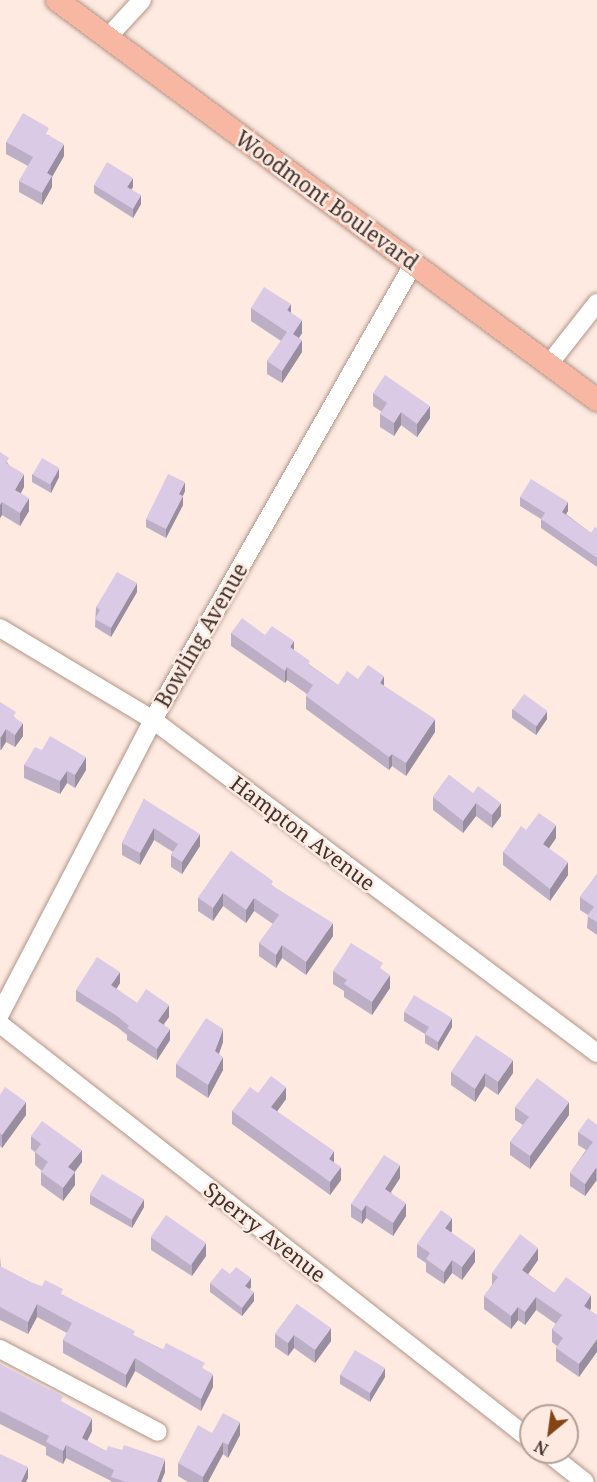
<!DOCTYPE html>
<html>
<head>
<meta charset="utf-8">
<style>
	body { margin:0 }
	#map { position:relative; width:597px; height:1482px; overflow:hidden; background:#feeae1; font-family:"Noto Serif",serif }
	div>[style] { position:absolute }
	.roads { filter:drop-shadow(0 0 2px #b29487) drop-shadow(0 0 2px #b29487) }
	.minor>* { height:18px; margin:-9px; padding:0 9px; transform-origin:9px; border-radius:9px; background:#fff }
	.major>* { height:22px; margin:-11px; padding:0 11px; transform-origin:11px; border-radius:11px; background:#f7b7a2 }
	.wall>* { inset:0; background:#bcaec5 }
	.shaded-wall>* { inset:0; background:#998da0 }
	.building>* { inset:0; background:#dbcae5; transform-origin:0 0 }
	span { translate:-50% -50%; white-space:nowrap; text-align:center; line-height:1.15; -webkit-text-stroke:5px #feeae1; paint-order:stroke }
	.street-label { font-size:21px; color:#3f332d }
	.north { position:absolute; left:519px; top:1404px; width:60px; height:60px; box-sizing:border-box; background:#feeae1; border:2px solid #b2a199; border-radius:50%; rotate:209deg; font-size:16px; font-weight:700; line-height:24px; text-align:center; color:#3f332d }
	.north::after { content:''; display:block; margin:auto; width:21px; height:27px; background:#864314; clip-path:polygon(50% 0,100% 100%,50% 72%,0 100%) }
</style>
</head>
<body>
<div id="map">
	<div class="roads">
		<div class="minor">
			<i style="left:108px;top:37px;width:50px;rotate:-47.4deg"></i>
			<i style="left:549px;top:364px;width:78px;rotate:-51.8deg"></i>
			<i style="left:0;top:628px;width:179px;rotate:31deg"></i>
			<i style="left:153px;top:720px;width:555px;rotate:36.87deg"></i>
			<i style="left:0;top:1014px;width:331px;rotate:-62.5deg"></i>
			<i style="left:153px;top:720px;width:526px;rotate:-60.27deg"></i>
			<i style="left:0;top:1024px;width:675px;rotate:38.08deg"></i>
			<i style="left:0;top:1349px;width:178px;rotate:27.7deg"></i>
			<i style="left:547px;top:1452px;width:48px;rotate:38.3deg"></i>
		</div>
		<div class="major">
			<i style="left:57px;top:0;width:672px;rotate:36.53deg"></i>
		</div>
	</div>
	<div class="wall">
		<i style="clip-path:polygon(49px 135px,64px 156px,52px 177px,52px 187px,42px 205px,19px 192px,19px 181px,28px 166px,6px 154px,6px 142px)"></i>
		<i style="clip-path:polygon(94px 185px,133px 187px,131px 190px,141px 204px,133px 218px,94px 193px)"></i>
		<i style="clip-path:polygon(251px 308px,291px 313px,302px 333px,299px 338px,302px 352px,282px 383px,267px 374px,267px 361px,281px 341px,251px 321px)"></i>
		<i style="clip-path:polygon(373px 393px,430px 418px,417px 437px,401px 425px,394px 436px,380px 427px,380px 414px,382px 412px,373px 406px)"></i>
		<i style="clip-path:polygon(0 452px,24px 487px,21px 493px,29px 511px,20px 526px,2px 515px,0 518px)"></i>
		<i style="clip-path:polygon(32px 474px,59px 477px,51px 493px,32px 482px)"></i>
		<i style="clip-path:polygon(185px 491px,183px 496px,183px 505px,166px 538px,146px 527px,146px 519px)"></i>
		<i style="clip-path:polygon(520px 497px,568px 511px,566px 514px,591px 533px,597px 528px,597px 567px,541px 528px,541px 519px,520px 506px)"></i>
		<i style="clip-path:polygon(137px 592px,111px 637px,95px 627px,96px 607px)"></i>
		<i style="clip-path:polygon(231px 633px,265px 635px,294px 650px,310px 665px,338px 685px,358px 679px,384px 686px,435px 732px,406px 776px,392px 766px,389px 770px,306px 709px,306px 696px,307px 694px,287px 680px,285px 683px,231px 646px)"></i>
		<i style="clip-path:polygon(0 702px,16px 719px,23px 736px,15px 747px,6px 742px,1px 750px,0 750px)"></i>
		<i style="clip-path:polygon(512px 709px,547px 719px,536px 735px,512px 718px)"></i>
		<i style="clip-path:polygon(42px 750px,86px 770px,75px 788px,67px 783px,60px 794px,24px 778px,24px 765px)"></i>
		<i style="clip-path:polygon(449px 775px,501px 816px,492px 828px,476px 816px,463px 833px,433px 810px,433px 797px)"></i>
		<i style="clip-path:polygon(144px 799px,200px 846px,182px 874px,171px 867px,171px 855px,173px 852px,154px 840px,140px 865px,122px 855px,122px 843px)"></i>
		<i style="clip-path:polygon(526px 830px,556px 838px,549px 848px,568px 875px,550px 901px,503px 865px,503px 852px)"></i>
		<i style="clip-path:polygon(231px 851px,333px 936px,306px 975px,282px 958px,276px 968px,259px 956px,259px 943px,273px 924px,254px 911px,246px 923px,223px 906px,213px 921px,198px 911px,198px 898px)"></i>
		<i style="clip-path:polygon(597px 874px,597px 935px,587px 928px,588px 915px,580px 910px,580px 897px)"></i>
		<i style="clip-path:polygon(333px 971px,383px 971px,390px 988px,372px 1015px,344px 997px,344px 991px,333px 984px)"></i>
		<i style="clip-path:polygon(120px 983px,116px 989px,137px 1003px,169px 1017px,164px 1024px,170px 1040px,157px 1060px,127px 1040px,127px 1035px,117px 1027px,76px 1001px,76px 990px)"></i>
		<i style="clip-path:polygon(404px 1012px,452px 1027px,438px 1051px,425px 1043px,425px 1034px,404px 1021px)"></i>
		<i style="clip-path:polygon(223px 1042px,219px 1054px,223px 1070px,208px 1098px,176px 1077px,176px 1064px)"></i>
		<i style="clip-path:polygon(451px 1072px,513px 1073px,498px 1095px,485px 1086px,475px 1102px,451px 1085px)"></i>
		<i style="clip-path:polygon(258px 1093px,286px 1099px,277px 1111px,334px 1163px,341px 1180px,330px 1195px,232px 1124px,232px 1111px)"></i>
		<i style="clip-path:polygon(0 1095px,26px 1115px,2px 1148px,0 1146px)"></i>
		<i style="clip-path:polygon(515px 1107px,569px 1115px,530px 1169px,510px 1155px,510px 1142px,523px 1125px,515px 1120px)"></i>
		<i style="clip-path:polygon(597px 1125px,597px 1181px,596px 1181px,585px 1196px,570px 1186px,570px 1173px,586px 1150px,578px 1145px,578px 1132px)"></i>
		<i style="clip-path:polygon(31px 1136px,82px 1162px,75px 1172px,75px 1185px,63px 1201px,41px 1185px,41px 1172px,42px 1171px,35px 1165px,35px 1152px,31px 1149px)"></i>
		<i style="clip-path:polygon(400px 1178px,391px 1192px,406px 1216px,393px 1236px,366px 1218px,362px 1224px,351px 1217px,351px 1204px)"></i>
		<i style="clip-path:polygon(90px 1195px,144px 1207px,132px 1228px,90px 1204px)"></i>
		<i style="clip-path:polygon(452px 1231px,451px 1233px,475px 1262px,462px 1280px,452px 1273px,444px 1284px,426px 1272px,426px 1263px,417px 1257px,417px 1244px)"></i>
		<i style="clip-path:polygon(151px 1237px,206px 1256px,192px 1276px,151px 1250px)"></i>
		<i style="clip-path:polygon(0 1257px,1px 1267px,32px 1283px,63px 1295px,135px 1336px,205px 1370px,213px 1387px,201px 1411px,135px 1371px,126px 1388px,63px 1353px,63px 1340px,67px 1333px,37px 1317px,28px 1334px,0 1320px)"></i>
		<i style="clip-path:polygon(538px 1260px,528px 1274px,554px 1293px,591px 1308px,590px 1310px,579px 1377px,556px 1361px,556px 1348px,557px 1346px,552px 1342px,552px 1329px,556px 1324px,536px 1310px,525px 1325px,518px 1320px,511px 1329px,484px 1309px,484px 1296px,492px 1285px,492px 1273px)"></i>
		<i style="clip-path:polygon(230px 1274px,251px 1287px,250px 1289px,254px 1301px,242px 1316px,210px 1292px,210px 1283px)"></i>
		<i style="clip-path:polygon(297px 1304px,331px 1341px,315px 1363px,294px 1348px,288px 1356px,275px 1347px,275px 1334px)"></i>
		<i style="clip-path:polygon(0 1364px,63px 1403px,92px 1431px,87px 1441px,106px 1451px,165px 1472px,161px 1482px,111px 1482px,111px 1481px,66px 1458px,63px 1464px,46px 1455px,46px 1447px,0 1424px)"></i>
		<i style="clip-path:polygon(340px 1375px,385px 1377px,370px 1402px,340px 1384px)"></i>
		<i style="clip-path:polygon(212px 1433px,240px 1435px,228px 1458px,223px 1454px,208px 1482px,188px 1482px,178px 1476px,178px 1463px)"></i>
	</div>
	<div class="shaded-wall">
		<i style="clip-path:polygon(64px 144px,64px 156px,52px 177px,52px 187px,42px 205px,42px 193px,47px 173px)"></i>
		<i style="clip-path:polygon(133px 178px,133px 187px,127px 196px,127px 187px)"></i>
		<i style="clip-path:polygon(141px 195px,141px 204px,133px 218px,133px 209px)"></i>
		<i style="clip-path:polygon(291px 304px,291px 317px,287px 310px)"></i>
		<i style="clip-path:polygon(302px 320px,302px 333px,293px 347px,293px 334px)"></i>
		<i style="clip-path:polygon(302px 340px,302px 352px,282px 383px,282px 371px)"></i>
		<i style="clip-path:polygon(430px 406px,430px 418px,417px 437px,417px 424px)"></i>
		<i style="clip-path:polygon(401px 412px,401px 425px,394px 436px,394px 423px)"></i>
		<i style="clip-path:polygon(59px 468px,59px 477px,51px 493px,51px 484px)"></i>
		<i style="clip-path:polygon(24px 474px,24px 487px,15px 503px,15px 490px)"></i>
		<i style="clip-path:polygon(185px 482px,185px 491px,179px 503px,179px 494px)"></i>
		<i style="clip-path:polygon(183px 496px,183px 505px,166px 538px,166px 529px)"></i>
		<i style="clip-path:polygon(29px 498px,29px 511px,20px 526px,20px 513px)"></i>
		<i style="clip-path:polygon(2px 502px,2px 515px,0 518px,0 505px)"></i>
		<i style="clip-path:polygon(568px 502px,568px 511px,562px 520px,562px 512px)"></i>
		<i style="clip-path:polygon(137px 583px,137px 592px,111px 637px,111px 628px)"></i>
		<i style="clip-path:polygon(294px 641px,294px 654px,290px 647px)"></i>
		<i style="clip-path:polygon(287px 667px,287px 680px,285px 683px,285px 671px)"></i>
		<i style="clip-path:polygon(384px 676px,384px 689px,380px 683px)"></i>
		<i style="clip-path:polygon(547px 711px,547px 719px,536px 735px,536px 726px)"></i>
		<i style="clip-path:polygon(435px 719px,435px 732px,406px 776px,406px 763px)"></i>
		<i style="clip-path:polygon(23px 723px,23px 736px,15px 747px,15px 735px)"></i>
		<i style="clip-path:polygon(6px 729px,6px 742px,1px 750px,1px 737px)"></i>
		<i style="clip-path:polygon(392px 754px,392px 766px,389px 770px,389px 757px)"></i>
		<i style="clip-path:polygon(86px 757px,86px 770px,75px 788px,75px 775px)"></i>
		<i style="clip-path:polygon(67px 771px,67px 783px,60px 794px,60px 781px)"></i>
		<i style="clip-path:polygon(476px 803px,476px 816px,463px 833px,463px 821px)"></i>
		<i style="clip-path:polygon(501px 803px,501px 816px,492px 828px,492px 815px)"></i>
		<i style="clip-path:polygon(556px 825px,556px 838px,543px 857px,543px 844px)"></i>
		<i style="clip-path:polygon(154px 828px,154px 840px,140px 865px,140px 853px)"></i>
		<i style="clip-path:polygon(200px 834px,200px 846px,182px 874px,182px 862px)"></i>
		<i style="clip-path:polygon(568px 862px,568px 875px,550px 901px,550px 889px)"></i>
		<i style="clip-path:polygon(223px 893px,223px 906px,213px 921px,213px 908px)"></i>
		<i style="clip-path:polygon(254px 898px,254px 911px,246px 923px,246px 910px)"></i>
		<i style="clip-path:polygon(333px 923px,333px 936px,306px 975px,306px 962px)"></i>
		<i style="clip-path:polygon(282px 945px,282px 958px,276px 968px,276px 955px)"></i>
		<i style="clip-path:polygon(120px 972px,120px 983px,111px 997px,111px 985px)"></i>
		<i style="clip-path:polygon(390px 975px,390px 988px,372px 1015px,372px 1002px)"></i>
		<i style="clip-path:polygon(169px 1005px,169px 1017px,158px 1032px,158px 1021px)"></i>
		<i style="clip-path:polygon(452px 1018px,452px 1027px,438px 1051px,438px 1042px)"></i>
		<i style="clip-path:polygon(170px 1029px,170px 1040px,157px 1060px,157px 1049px)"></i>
		<i style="clip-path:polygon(223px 1029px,223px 1042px,215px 1064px,215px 1051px)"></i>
		<i style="clip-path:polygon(223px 1057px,223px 1070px,208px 1098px,208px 1085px)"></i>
		<i style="clip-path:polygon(513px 1060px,513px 1073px,498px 1095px,498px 1082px)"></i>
		<i style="clip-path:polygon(485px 1073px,485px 1086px,475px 1102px,475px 1089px)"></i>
		<i style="clip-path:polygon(286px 1087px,286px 1099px,271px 1120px,271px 1107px)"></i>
		<i style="clip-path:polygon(26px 1102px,26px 1115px,2px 1148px,2px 1135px)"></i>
		<i style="clip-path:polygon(569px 1102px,569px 1115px,530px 1169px,530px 1156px)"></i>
		<i style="clip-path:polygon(82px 1150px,82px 1162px,68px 1180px,68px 1167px)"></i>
		<i style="clip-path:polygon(334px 1151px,334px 1164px,329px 1159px)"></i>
		<i style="clip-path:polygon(400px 1165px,400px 1178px,385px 1201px,385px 1189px)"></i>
		<i style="clip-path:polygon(341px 1167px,341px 1180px,330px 1195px,330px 1182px)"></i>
		<i style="clip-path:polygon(596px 1168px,596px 1181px,585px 1196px,585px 1184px)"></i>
		<i style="clip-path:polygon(75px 1172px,75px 1185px,63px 1201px,63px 1188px)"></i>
		<i style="clip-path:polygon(144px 1199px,144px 1207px,132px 1228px,132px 1220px)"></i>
		<i style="clip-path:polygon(406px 1203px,406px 1216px,393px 1236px,393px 1223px)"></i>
		<i style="clip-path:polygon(366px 1205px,366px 1218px,362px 1224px,362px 1211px)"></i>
		<i style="clip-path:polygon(452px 1218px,452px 1231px,445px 1241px,445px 1228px)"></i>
		<i style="clip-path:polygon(206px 1243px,206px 1256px,192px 1276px,192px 1264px)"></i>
		<i style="clip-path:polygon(538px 1248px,538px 1260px,522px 1283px,522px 1270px)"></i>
		<i style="clip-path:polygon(475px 1249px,475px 1262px,462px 1280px,462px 1267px)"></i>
		<i style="clip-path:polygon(452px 1260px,452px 1273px,444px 1284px,444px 1272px)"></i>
		<i style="clip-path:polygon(251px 1278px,251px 1287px,245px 1294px,245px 1286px)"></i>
		<i style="clip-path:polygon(254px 1292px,254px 1301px,242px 1316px,242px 1308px)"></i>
		<i style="clip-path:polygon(591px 1295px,591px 1308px,584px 1318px,584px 1306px)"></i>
		<i style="clip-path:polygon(536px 1297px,536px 1310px,525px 1325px,525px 1312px)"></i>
		<i style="clip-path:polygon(37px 1304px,37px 1317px,28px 1334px,28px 1322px)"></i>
		<i style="clip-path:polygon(518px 1307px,518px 1320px,511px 1329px,511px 1316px)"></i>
		<i style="clip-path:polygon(331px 1328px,331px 1341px,315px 1363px,315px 1350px)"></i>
		<i style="clip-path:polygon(294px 1335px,294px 1348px,288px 1356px,288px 1343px)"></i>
		<i style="clip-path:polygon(597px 1339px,597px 1352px,579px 1377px,579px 1364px)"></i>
		<i style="clip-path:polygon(135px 1358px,135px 1371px,126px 1388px,126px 1375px)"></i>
		<i style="clip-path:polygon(385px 1368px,385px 1377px,370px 1402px,370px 1393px)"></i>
		<i style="clip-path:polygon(213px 1374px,213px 1387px,201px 1411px,201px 1399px)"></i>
		<i style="clip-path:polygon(92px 1418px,92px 1431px,82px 1451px,82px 1438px)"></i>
		<i style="clip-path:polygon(240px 1422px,240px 1435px,228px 1458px,228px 1445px)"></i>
		<i style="clip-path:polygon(223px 1442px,223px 1454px,208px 1482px,203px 1482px,203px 1477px)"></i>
		<i style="clip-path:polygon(66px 1445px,66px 1458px,63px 1464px,63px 1451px)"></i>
		<i style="clip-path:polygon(165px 1459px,165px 1472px,161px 1482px,157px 1482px)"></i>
		<i style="clip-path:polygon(28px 1467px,28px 1478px,26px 1482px,21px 1482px)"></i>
	</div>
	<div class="building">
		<i style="clip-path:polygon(23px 113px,49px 128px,46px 134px,64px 144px,47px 173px,52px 176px,42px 193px,19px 181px,33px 157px,6px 142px)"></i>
		<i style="clip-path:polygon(107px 162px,133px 178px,127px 187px,141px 195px,133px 209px,94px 185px)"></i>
		<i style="clip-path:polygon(264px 287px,291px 304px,287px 310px,302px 320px,293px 334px,302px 340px,282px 371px,267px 361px,287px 332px,251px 308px)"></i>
		<i style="clip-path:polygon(385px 375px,430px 406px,417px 424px,401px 412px,394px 423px,380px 414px,387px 403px,373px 393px)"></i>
		<i style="clip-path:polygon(0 452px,9px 458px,6px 463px,24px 474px,15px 490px,29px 498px,20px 513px,2px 502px,0 505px)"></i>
		<i style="left:42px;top:458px;width:20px;height:19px;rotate:30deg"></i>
		<i style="clip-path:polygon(168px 474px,185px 482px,179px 494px,183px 496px,166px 529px,146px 519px)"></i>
		<i style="clip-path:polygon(531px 479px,568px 502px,562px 512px,591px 533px,595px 527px,597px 528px,597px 558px,541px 519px,545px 513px,520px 497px)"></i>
		<i style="clip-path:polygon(117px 572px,137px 583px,111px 628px,95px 619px,100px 610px,96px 607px)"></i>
		<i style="clip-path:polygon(242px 618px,265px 635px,272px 626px,294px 641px,290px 647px,310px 661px,308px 664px,338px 685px,347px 671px,358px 679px,368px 665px,384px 676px,380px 683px,435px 719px,406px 763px,392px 754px,389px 757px,306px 696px,313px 685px,287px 667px,285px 671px,231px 633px)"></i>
		<i style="left:524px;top:694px;width:29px;height:19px;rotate:36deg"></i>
		<i style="clip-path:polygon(0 702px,16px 712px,13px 717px,23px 723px,15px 735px,6px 729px,1px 737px,0 737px)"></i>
		<i style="clip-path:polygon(50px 736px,86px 757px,75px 775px,67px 771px,60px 781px,24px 765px,35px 747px,42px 750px)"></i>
		<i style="clip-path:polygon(449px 775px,473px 793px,478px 786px,501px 803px,492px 815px,476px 803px,463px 821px,433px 797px)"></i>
		<i style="clip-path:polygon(144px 799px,200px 834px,182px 862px,171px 855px,178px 844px,154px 828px,140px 853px,122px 843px)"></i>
		<i style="clip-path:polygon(539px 813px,556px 825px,543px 844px,568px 862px,550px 889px,503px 852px,521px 826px,526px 830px)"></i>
		<i style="clip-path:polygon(231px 851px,273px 881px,271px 885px,333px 923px,306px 962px,282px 945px,276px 955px,259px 943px,279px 915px,254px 898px,246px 910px,223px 893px,213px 908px,198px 898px)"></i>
		<i style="clip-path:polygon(597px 874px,597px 922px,587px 916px,594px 907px,580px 897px)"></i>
		<i style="clip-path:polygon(351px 943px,383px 963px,380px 968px,390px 975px,372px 1002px,344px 984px,347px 980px,333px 971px)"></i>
		<i style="clip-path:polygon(97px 957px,120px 972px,111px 985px,137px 1003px,146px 989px,169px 1005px,158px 1021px,170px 1029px,157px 1049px,127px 1028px,129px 1026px,117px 1016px,76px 990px)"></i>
		<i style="clip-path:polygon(414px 995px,452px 1018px,438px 1042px,425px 1034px,429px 1027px,404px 1012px)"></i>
		<i style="clip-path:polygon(206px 1018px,223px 1029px,215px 1051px,223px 1057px,208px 1085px,176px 1064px)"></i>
		<i style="clip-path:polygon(476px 1035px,513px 1060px,498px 1082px,485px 1073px,475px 1089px,451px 1072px)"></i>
		<i style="clip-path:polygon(271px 1076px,286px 1087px,271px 1107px,334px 1151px,329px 1159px,341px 1167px,330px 1182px,232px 1111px,250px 1087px,258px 1093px)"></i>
		<i style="clip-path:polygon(537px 1078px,569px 1102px,530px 1156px,510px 1142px,529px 1117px,515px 1107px)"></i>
		<i style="clip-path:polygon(5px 1087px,26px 1102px,2px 1135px,0 1133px,0 1095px)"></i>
		<i style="clip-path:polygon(588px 1118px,597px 1125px,597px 1168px,596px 1168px,585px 1184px,570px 1173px,593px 1142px,578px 1132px)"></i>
		<i style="clip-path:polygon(42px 1121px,82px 1150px,68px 1167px,75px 1172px,63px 1188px,41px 1172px,48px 1162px,35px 1152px,41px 1144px,31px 1136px)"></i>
		<i style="clip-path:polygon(384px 1155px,400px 1165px,385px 1189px,406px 1203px,393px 1223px,366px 1205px,362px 1211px,351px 1204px)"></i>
		<i style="left:102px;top:1174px;width:49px;height:24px;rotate:31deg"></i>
		<i style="clip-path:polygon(441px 1210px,452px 1218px,445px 1228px,475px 1249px,462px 1267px,452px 1260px,444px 1272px,426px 1259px,430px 1253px,417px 1244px)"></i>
		<i style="left:166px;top:1215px;width:49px;height:27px;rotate:35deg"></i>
		<i style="clip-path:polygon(520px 1234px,538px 1248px,522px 1270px,554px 1293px,566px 1277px,591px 1295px,584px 1306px,597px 1315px,597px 1339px,579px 1364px,556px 1348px,563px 1338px,552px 1329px,562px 1315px,536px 1297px,525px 1312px,518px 1307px,511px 1316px,484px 1296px,498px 1277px,492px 1273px)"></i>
		<i style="clip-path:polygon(0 1266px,32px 1283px,42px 1286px,45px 1280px,63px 1289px,61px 1294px,135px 1331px,133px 1335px,163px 1350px,166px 1343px,205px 1363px,202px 1368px,213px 1374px,201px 1399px,135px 1358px,126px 1375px,63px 1340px,72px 1323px,37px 1304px,28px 1322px,0 1307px)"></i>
		<i style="clip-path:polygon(236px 1267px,251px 1278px,245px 1286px,254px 1292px,242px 1308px,210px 1283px,222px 1268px,230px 1274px)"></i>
		<i style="clip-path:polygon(297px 1304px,331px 1328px,315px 1350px,294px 1335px,288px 1343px,275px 1334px)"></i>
		<i style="left:355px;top:1350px;width:35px;height:29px;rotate:31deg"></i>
		<i style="clip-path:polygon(0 1364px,63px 1396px,61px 1401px,92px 1418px,82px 1438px,106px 1451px,108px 1446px,122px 1450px,124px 1445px,165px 1459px,157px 1482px,126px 1482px,111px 1477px,114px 1470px,66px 1445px,63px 1451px,46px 1442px,49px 1436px,0 1411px)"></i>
		<i style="clip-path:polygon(223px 1413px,240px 1422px,228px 1445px,223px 1442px,203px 1477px,178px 1463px,198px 1425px,212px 1433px)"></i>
		<i style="clip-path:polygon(0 1454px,28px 1467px,21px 1482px,0 1482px)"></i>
	</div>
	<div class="street-label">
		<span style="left:327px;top:200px;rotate:36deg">Woodmont Boulevard</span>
		<span style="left:201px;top:635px;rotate:-60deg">Bowling Avenue</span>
		<span style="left:303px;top:833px;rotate:37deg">Hampton Avenue</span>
		<span style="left:265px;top:1232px;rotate:38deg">Sperry Avenue</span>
	</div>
	<div class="north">N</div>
</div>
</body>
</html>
